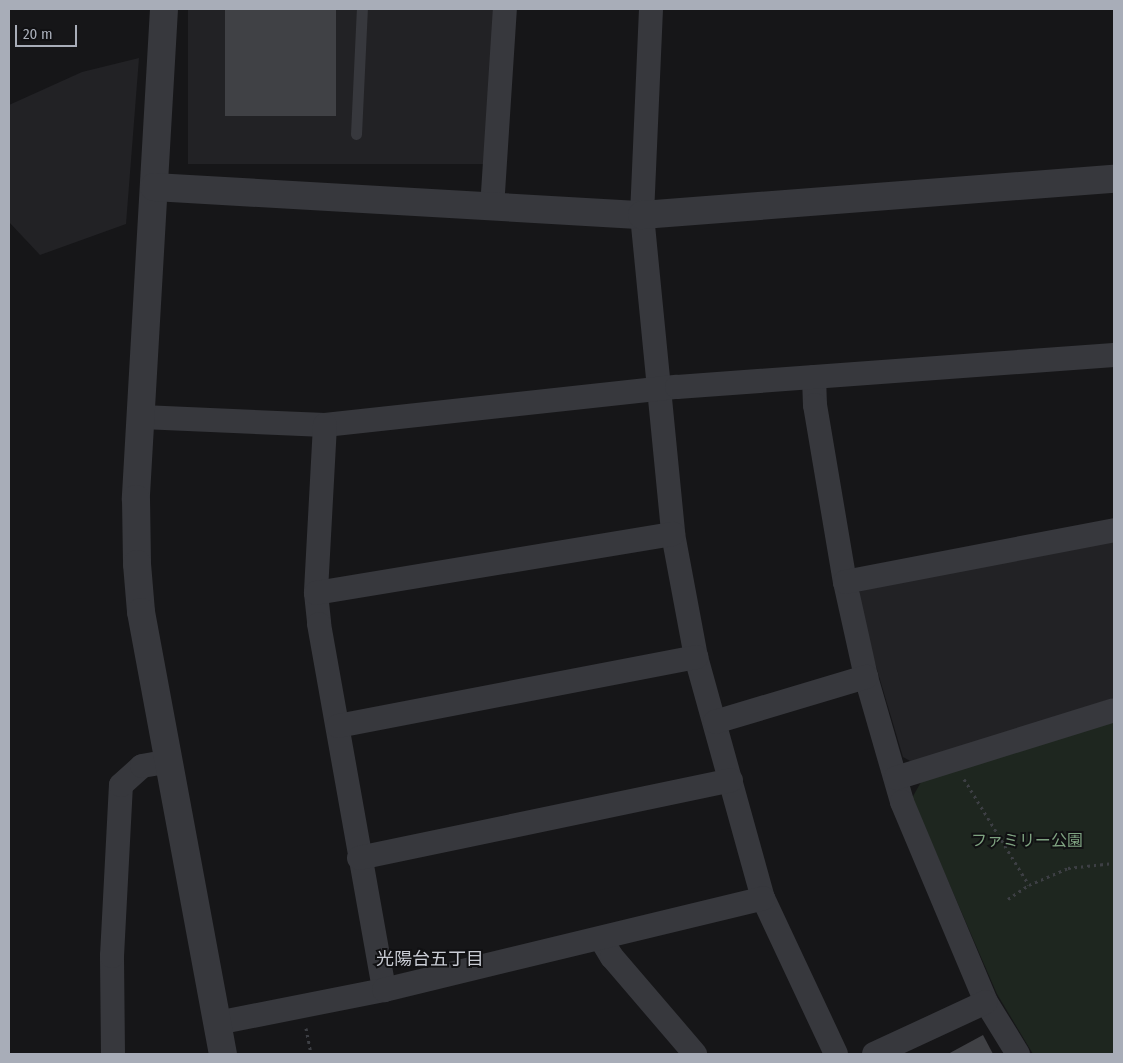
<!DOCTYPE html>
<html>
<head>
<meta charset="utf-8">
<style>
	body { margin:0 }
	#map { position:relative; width:1123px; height:1063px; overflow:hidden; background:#161618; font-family:"Fira Sans Condensed","Noto Sans JP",sans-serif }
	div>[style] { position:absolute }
	.built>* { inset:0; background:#222225; transform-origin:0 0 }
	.green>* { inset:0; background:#1e261f }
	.building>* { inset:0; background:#404145; transform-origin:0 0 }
	.path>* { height:3px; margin-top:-1.5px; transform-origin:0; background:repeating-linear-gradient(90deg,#3d3f44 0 2.5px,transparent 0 6.5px) }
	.service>* { height:11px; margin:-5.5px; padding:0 5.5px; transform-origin:5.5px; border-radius:5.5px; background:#37383d }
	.minor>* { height:24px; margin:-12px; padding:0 12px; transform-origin:12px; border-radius:12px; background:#37383d }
	.tertiary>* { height:28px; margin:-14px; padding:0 14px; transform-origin:14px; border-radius:14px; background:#37383d }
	span { translate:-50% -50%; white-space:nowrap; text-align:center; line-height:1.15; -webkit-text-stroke:4px #111113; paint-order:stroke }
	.park-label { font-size:16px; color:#7fa381 }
	.neighbourhood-label { font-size:18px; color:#c9ccd4 }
	.frame { position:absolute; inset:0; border:10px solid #a8adb8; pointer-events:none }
	.scale { position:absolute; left:15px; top:25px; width:62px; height:22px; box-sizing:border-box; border:2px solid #a8adb8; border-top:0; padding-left:6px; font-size:15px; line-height:18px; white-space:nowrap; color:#a8adb8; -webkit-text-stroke:4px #111113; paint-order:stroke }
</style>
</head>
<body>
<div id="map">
	<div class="built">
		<i style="left:188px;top:9px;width:306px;height:155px"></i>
		<i style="clip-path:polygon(139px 58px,126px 224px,40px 255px,9px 222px,9px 105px,82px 72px)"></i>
		<i style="clip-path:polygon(1114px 540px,1114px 698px,912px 762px,903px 757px,856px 599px,863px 586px)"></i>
	</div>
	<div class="green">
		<i style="clip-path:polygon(1114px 720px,1114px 1054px,1033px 1054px,997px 994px,912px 798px,921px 782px)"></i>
	</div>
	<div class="building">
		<i style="left:225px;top:9px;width:111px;height:107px"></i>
		<i style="clip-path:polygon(983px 1035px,993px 1054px,948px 1054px)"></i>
	</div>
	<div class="path">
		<i style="left:964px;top:779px;width:124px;rotate:58.5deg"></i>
		<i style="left:1008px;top:899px;width:25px;rotate:-34deg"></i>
		<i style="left:1029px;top:885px;width:43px;rotate:-23.6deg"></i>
		<i style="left:1068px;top:868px;width:46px;rotate:-6.2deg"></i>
		<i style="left:306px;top:1028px;width:26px;rotate:79deg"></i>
	</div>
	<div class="service">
		<i style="left:356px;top:134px;width:125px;rotate:-87.3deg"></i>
	</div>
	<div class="minor">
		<i style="left:651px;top:9px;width:206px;rotate:92.5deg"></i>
		<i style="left:642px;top:215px;width:321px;rotate:84.4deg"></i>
		<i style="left:673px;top:534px;width:125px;rotate:79.4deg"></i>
		<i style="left:696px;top:657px;width:250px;rotate:74.5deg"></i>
		<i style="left:763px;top:898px;width:172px;rotate:64.9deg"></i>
		<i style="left:492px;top:208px;width:199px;rotate:-86.3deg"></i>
		<i style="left:814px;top:377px;width:28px;rotate:88deg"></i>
		<i style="left:815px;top:405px;width:180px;rotate:80.4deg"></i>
		<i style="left:845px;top:582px;width:97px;rotate:77.5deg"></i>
		<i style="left:866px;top:677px;width:130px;rotate:73.9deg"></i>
		<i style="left:902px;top:802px;width:217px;rotate:67.2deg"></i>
		<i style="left:986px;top:1002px;width:61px;rotate:58.4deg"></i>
		<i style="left:142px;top:417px;width:183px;rotate:2.5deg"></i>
		<i style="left:325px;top:425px;width:354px;rotate:-6.2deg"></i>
		<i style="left:677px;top:387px;width:438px;rotate:-4.2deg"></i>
		<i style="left:325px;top:425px;width:168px;rotate:93.1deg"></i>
		<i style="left:316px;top:593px;width:31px;rotate:84deg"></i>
		<i style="left:319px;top:624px;width:372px;rotate:79.9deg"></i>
		<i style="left:845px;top:582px;width:274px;rotate:-10.9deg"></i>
		<i style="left:316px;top:593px;width:362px;rotate:-9.4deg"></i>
		<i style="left:715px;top:722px;width:158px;rotate:-16.6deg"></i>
		<i style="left:338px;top:726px;width:365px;rotate:-10.9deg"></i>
		<i style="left:896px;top:778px;width:228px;rotate:-17.3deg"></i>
		<i style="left:359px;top:858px;width:380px;rotate:-11.8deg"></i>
		<i style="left:601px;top:939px;width:21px;rotate:59deg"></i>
		<i style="left:612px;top:957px;width:128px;rotate:49.4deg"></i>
		<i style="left:217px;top:1023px;width:170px;rotate:-11.2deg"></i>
		<i style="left:384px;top:990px;width:390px;rotate:-13.6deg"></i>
		<i style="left:113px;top:1054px;width:98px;rotate:-90.6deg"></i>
		<i style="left:112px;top:956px;width:171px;rotate:-87deg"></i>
		<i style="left:121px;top:785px;width:28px;rotate:-42deg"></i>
		<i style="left:142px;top:766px;width:27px;rotate:-10deg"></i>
		<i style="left:874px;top:1054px;width:123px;rotate:-24.9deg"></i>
	</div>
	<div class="tertiary">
		<i style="left:164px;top:9px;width:491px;rotate:93.3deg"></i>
		<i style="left:136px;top:499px;width:65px;rotate:89.1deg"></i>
		<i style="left:137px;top:564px;width:48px;rotate:85.2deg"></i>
		<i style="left:141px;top:612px;width:450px;rotate:79.5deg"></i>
		<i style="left:154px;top:187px;width:489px;rotate:3.3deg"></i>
		<i style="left:642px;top:215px;width:473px;rotate:-4.4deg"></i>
	</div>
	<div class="park-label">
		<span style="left:1027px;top:841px">ファミリー公園</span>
	</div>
	<div class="neighbourhood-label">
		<span style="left:430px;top:959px">光陽台五丁目</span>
	</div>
	<div class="frame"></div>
	<div class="scale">20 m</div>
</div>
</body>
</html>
